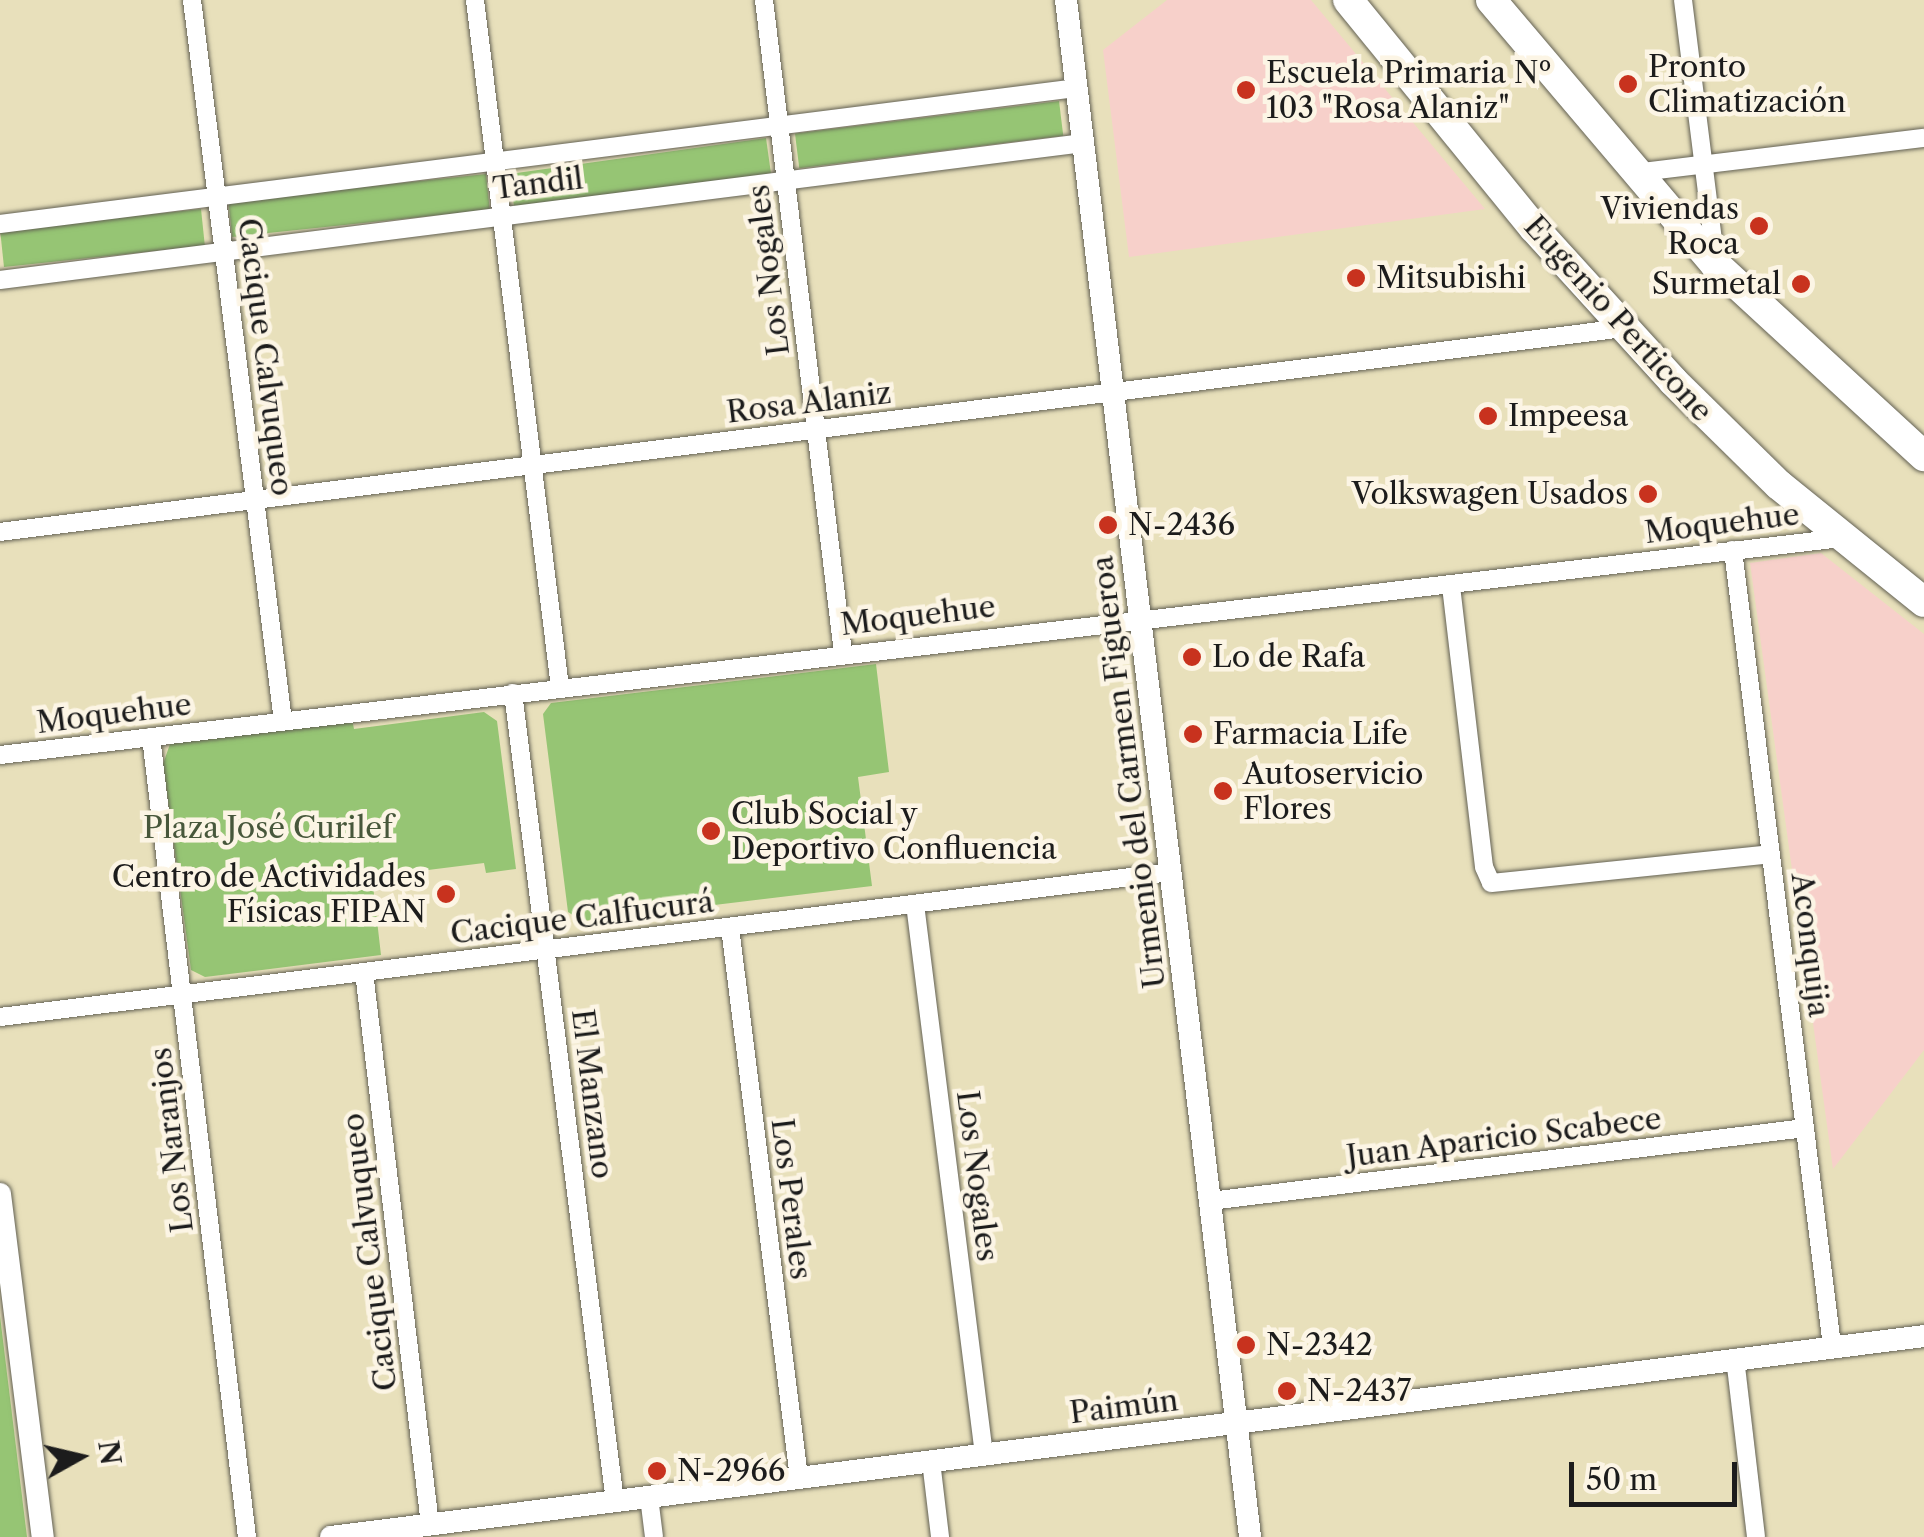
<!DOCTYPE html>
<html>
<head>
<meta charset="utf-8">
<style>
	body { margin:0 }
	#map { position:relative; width:1924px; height:1537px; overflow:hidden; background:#e8e0bb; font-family:"Libre Caslon Text",serif }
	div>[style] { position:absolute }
	.built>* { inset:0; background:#f7d0ca }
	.green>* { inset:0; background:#96c574; transform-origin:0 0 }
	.roads { filter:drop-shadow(0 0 2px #636154) drop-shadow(0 0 2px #636154) }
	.minor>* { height:18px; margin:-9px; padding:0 9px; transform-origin:9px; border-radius:9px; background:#fff }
	.tertiary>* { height:22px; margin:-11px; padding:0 11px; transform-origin:11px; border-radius:11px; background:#fff }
	.trunk>* { height:30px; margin:-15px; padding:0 15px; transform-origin:15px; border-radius:15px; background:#fff }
	.dots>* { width:28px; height:28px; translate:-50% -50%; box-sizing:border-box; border:5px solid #fcf5e5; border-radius:50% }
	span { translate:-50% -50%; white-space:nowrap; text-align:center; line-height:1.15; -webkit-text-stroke:9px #fcf5e5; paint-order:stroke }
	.poi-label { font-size:30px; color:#1c1c1c }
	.left { translate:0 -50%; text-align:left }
	.right { translate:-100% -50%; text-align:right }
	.street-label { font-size:30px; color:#1c1c1c }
	.park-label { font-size:30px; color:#47573b }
	.north { position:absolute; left:30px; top:1407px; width:100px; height:100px; -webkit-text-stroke:8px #fcf5e5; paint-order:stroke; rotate:82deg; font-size:28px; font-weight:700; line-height:40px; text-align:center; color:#1c1c1c }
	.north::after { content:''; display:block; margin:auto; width:35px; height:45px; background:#1c1c1c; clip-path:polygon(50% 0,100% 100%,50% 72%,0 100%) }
	.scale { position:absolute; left:1569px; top:1462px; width:168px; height:45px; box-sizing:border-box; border:5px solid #1c1c1c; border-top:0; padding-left:12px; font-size:30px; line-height:35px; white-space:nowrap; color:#1c1c1c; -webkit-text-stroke:8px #fcf5e5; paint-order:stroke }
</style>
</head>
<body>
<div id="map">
	<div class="built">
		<i style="clip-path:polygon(1167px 0,1311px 0,1485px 209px,1129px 257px,1103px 50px)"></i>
		<i style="clip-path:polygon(1821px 553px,1924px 634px,1924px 1050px,1833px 1169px,1750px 563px)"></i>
	</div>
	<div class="green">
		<i style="left:1059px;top:101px;width:35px;height:266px;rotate:83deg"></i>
		<i style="left:766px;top:138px;width:36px;height:259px;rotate:82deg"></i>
		<i style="left:486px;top:174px;width:36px;height:259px;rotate:84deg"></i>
		<i style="left:201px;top:209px;width:37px;height:202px;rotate:84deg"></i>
		<i style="clip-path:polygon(876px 664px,889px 772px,858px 777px,872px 886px,582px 921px,568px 912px,543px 714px,551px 703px)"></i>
		<i style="clip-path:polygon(484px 712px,497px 721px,516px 869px,486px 873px,484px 863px,372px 877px,381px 955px,205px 977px,191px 970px,163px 764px,170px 744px,352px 719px,354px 729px)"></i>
		<i style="clip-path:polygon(0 1316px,27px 1537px,0 1537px)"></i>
	</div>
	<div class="roads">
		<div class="minor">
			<i style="left:192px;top:0;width:727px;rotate:82.81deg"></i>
			<i style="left:475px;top:0;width:692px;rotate:82.95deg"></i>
			<i style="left:764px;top:0;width:658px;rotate:83.1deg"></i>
			<i style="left:1683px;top:0;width:260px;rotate:82.9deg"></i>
			<i style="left:1633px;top:173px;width:293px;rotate:-6.9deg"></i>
			<i style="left:0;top:224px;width:1086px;rotate:-7.2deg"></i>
			<i style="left:0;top:280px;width:1092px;rotate:-7.21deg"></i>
			<i style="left:0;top:532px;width:1637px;rotate:-7.16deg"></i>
			<i style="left:1733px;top:550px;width:802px;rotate:82.91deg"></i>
			<i style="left:1451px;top:586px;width:283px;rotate:83.3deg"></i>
			<i style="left:1484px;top:867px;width:17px;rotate:66deg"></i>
			<i style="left:1491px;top:883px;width:281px;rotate:-5.9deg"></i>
			<i style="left:513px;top:693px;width:814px;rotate:82.81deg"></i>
			<i style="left:151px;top:737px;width:806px;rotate:83.16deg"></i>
			<i style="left:0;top:755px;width:1855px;rotate:-6.72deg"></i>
			<i style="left:915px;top:904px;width:555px;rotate:82.86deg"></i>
			<i style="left:730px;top:927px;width:555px;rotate:82.86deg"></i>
			<i style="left:364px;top:972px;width:557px;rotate:83.19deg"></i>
			<i style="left:0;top:1017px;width:1180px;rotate:-7.06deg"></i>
			<i style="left:1210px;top:1201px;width:599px;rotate:-6.99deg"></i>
			<i style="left:1735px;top:1358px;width:180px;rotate:83.3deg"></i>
			<i style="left:931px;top:1461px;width:77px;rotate:83.2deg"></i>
			<i style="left:649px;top:1497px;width:40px;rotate:82.9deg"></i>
		</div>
		<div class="tertiary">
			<i style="left:1066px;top:0;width:1548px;rotate:83.17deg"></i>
			<i style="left:0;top:1194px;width:346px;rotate:82.9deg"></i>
			<i style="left:331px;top:1537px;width:1606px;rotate:-7.19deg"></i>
		</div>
		<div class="trunk">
			<i style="left:1348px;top:0;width:294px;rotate:50.8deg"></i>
			<i style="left:1534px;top:228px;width:207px;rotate:47.7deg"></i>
			<i style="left:1673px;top:381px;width:148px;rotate:44.5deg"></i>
			<i style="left:1779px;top:485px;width:186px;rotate:38.9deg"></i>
			<i style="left:1491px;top:0;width:346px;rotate:49.7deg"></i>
			<i style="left:1715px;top:264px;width:284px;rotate:42.6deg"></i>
		</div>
	</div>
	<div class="dots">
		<i style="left:1628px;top:84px;background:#c8321e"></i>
		<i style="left:1246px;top:90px;background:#c8321e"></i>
		<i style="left:1759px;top:226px;background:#c8321e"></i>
		<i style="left:1356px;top:278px;background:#c8321e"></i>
		<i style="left:1801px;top:284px;background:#c8321e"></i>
		<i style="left:1488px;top:416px;background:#c8321e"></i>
		<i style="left:1648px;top:494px;background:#c8321e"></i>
		<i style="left:1108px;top:525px;background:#c8321e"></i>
		<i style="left:1192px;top:657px;background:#c8321e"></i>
		<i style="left:1193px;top:734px;background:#c8321e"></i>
		<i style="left:1223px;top:791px;background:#c8321e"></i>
		<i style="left:711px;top:831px;background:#c8321e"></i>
		<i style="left:446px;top:894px;background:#c8321e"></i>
		<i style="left:1246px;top:1345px;background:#c8321e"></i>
		<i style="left:1287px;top:1391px;background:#c8321e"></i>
		<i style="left:657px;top:1471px;background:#c8321e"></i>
	</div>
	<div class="poi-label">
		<span class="left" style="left:1648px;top:84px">Pronto<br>Climatización</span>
		<span class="left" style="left:1266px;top:90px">Escuela Primaria Nº<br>103 "Rosa Alaniz"</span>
		<span class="right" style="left:1739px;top:226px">Viviendas<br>Roca</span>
		<span class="left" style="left:1376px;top:278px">Mitsubishi</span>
		<span class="right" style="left:1781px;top:284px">Surmetal</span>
		<span class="left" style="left:1508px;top:416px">Impeesa</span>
		<span class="right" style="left:1628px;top:494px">Volkswagen Usados</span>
		<span class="left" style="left:1128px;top:525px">N-2436</span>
		<span class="left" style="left:1212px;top:657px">Lo de Rafa</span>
		<span class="left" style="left:1213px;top:734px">Farmacia Life</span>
		<span class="left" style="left:1243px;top:791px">Autoservicio<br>Flores</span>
		<span class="left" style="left:731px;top:831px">Club Social y<br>Deportivo Confluencia</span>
		<span class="right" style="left:426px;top:894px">Centro de Actividades<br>Físicas FIPAN</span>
		<span class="left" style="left:1266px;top:1345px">N-2342</span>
		<span class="left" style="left:1307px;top:1391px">N-2437</span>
		<span class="left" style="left:677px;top:1471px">N-2966</span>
	</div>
	<div class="street-label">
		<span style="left:538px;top:184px;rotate:-7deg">Tandil</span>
		<span style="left:769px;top:270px;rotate:-97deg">Los Nogales</span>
		<span style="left:1618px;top:319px;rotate:48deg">Eugenio Perticone</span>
		<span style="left:265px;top:357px;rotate:83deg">Cacique Calvuqueo</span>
		<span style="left:809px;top:403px;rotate:-7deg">Rosa Alaniz</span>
		<span style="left:1722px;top:524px;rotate:-7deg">Moquehue</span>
		<span style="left:918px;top:616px;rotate:-7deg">Moquehue</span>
		<span style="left:114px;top:714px;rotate:-7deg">Moquehue</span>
		<span style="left:1129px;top:772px;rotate:-97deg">Urmenio del Carmen Figueroa</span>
		<span style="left:582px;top:918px;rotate:-7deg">Cacique Calfucurá</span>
		<span style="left:1810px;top:945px;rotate:83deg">Aconquija</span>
		<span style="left:592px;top:1094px;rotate:83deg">El Manzano</span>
		<span style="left:1504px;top:1138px;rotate:-7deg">Juan Aparicio Scabece</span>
		<span style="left:172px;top:1140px;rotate:-97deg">Los Naranjos</span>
		<span style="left:977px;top:1176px;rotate:83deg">Los Nogales</span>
		<span style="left:791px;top:1199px;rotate:83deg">Los Perales</span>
		<span style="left:370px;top:1252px;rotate:-97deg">Cacique Calvuqueo</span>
		<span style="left:1124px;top:1407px;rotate:-7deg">Paimún</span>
	</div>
	<div class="park-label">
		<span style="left:268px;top:828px">Plaza José Curilef</span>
	</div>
	<div class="north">N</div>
	<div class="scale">50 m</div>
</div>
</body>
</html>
